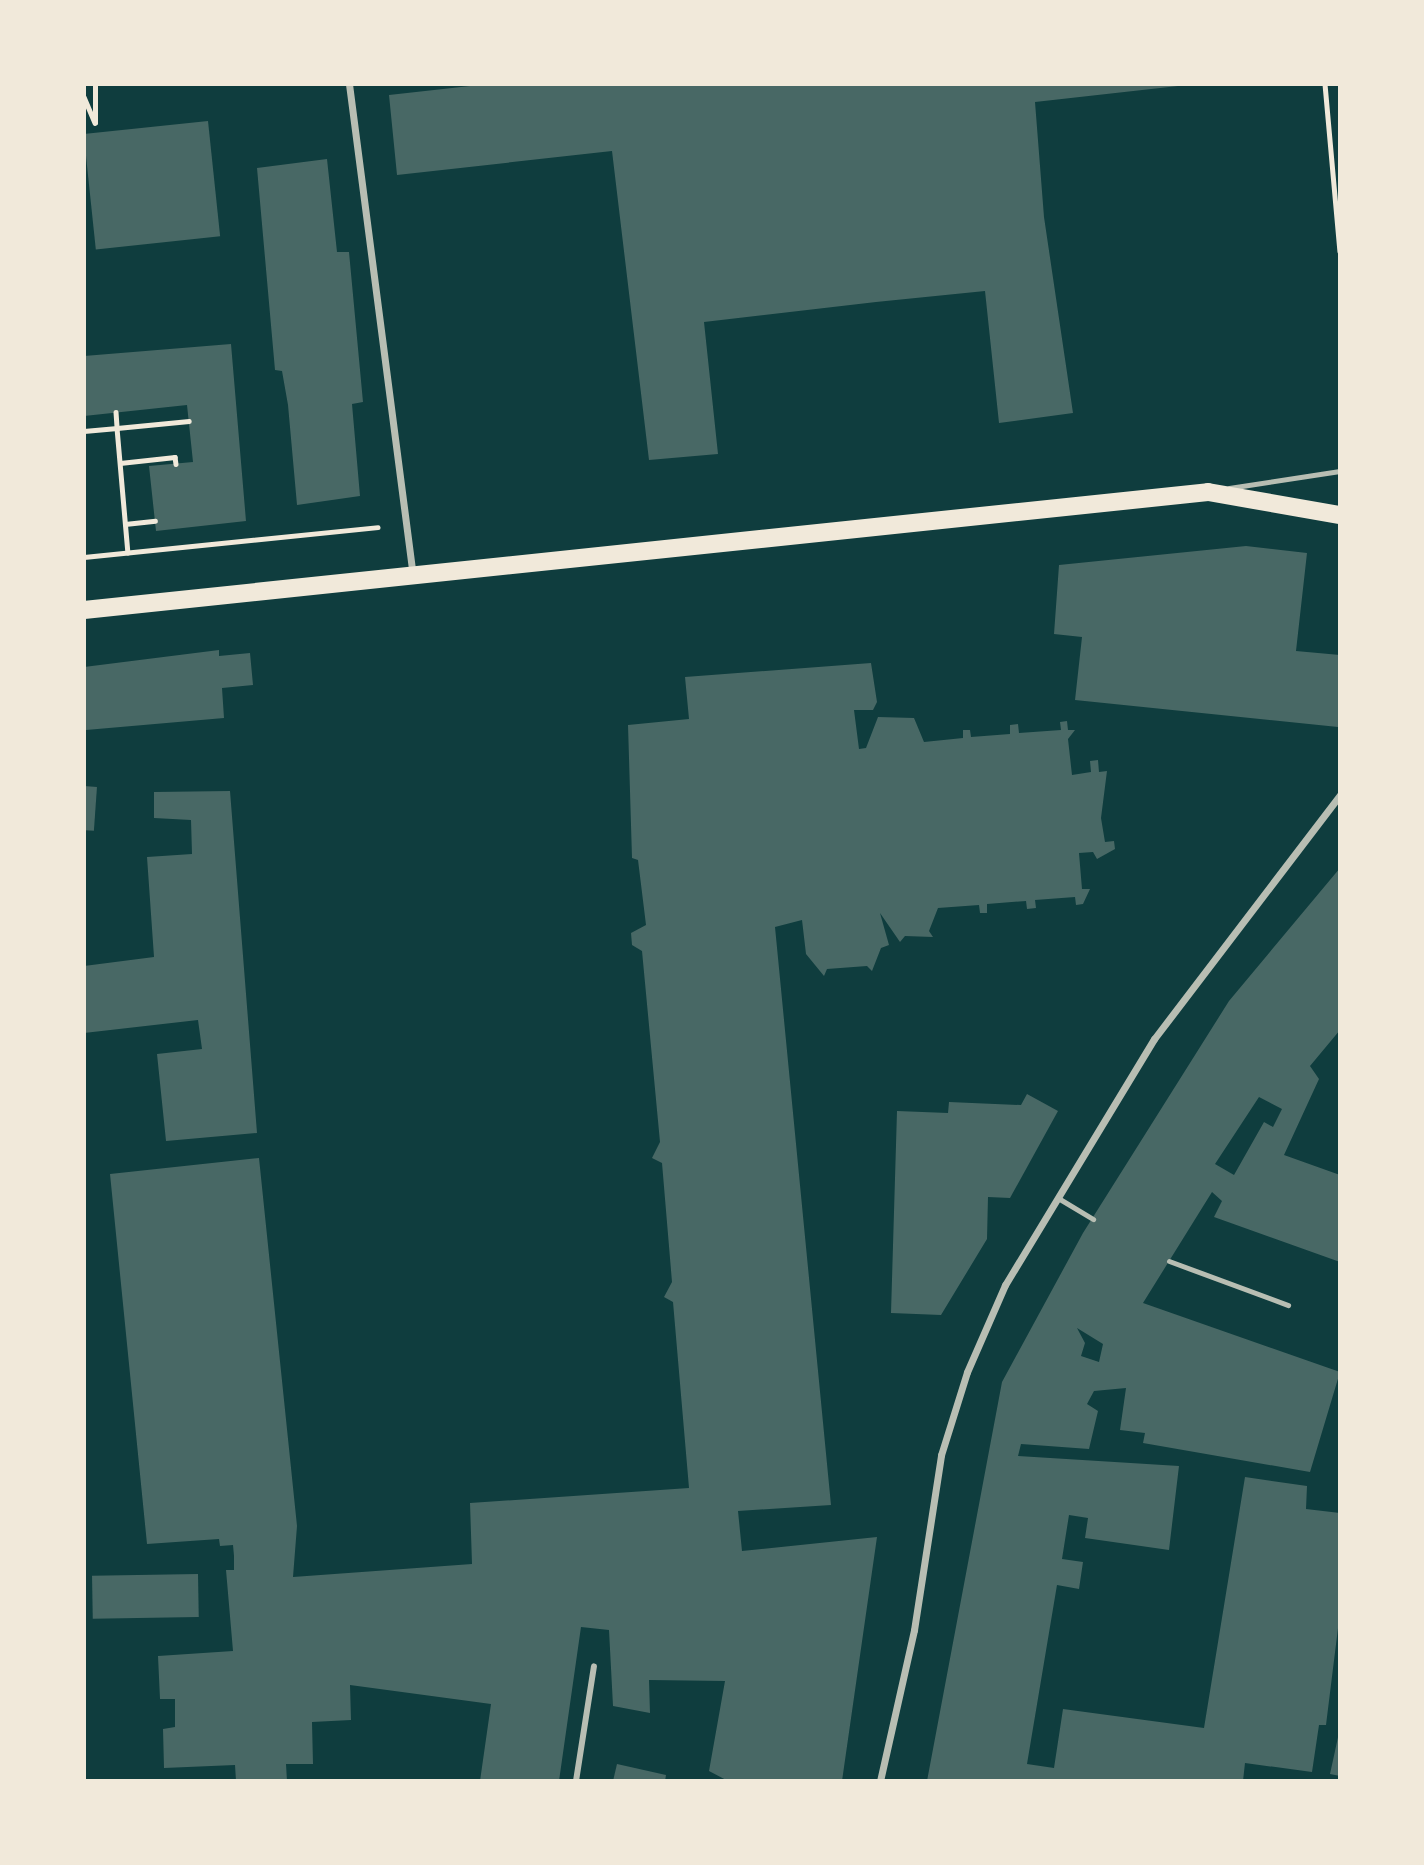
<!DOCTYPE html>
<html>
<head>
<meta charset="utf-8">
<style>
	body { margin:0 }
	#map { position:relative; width:1424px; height:1865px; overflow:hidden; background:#0f3d3e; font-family:Manrope,sans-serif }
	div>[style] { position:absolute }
	.building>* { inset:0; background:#486865; transform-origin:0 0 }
	.path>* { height:4.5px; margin:-2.25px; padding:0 2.25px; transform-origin:2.25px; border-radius:2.25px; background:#f1e9da }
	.service>* { height:5px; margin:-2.5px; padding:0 2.5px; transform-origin:2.5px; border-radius:2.5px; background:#b8beb3 }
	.pedestrian>* { height:6px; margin:-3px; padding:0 3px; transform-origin:3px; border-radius:3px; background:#b8beb3 }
	.minor>* { height:7px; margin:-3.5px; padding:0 3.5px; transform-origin:3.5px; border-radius:3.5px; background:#b8beb3 }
	.primary>* { height:18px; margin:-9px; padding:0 9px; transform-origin:9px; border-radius:9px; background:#f1e9da }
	span { translate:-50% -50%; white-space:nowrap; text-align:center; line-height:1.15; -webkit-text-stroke:6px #f1e9da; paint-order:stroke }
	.frame { position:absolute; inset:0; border:86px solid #f1e9da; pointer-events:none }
</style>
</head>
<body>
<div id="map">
	<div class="building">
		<i style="clip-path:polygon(488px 84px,1177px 84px,1178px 86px,1035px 102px,1044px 217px,1073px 413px,999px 423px,985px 291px,876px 302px,704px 322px,718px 454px,649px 460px,612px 151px,397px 175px,389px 95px)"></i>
		<i style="left:208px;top:121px;width:116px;height:125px;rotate:84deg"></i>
		<i style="clip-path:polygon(327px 159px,337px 252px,349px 252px,363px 402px,352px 404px,360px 496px,297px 505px,288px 405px,282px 371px,275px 370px,257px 168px)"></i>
		<i style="clip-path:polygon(231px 344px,246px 521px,156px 531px,149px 466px,193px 462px,187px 405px,84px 416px,84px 356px)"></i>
		<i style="clip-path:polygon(1246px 546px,1307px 553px,1296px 651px,1340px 655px,1338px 727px,1075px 700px,1082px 637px,1054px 634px,1059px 565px)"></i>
		<i style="clip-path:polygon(219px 650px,219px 656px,250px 653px,253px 685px,222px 688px,224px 718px,86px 730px,84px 667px)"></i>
		<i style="clip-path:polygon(871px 663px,877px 702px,873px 710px,854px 710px,859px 749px,866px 748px,878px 717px,914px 718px,924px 742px,963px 738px,963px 730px,970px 730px,971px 737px,1010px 734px,1010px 725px,1018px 724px,1019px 733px,1061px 730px,1060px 722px,1067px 721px,1068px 730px,1075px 730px,1068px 739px,1072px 775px,1091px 772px,1090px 761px,1098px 760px,1099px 772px,1107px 771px,1101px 818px,1105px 842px,1114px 841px,1115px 849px,1097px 859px,1093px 852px,1079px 853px,1082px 889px,1090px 889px,1083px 904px,1076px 905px,1075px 897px,1035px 900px,1036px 908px,1027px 909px,1026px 901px,987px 904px,987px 913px,980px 913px,979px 905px,938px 908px,929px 931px,933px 937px,905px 936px,900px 942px,880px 913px,889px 945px,881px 948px,872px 971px,867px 966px,827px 969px,824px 976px,806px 954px,802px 920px,775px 927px,831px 1505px,738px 1511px,742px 1551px,877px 1537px,842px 1781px,728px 1781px,709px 1771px,725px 1681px,649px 1680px,650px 1713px,613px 1706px,609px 1630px,581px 1627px,559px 1781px,480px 1781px,491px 1704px,350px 1685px,351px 1720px,312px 1722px,313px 1764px,286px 1764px,287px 1781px,236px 1781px,235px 1765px,164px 1768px,163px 1729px,175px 1727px,175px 1699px,160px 1699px,158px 1656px,233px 1651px,226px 1570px,234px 1570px,234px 1556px,233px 1545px,220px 1546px,219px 1539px,147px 1544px,110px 1174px,259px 1158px,297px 1526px,293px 1577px,472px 1564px,470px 1503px,689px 1488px,673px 1302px,664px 1297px,672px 1282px,662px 1163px,652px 1158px,660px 1142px,642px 951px,632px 945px,631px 933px,646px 925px,638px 860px,632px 858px,628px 725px,689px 719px,685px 677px)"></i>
		<i style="left:84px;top:786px;width:13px;height:44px;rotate:4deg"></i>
		<i style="clip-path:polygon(230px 791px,257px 1133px,166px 1141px,157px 1054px,202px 1049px,198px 1020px,84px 1033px,84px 966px,154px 957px,147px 857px,192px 854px,191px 820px,154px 818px,154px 792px)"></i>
		<i style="clip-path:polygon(evenodd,1340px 868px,1340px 1030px,1310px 1066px,1319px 1079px,1284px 1155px,1340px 1175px,1340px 1262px,1214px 1217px,1222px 1201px,1212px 1192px,1143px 1303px,1340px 1372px,1310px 1472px,1143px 1443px,1145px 1433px,1120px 1430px,1126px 1388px,1094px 1391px,1087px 1404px,1098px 1411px,1089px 1449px,1021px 1444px,1018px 1456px,1179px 1466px,1169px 1550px,1085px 1538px,1088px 1518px,1069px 1515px,1062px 1559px,1083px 1562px,1079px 1589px,1057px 1585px,1027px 1764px,1054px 1768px,1063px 1709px,1204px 1728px,1245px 1477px,1307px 1486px,1306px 1509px,1340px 1513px,1340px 1612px,1326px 1725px,1319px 1725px,1312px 1772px,1245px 1763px,1243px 1781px,927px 1781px,1002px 1382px,1083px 1233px,1229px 1001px,1340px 868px,1259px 1097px,1282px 1109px,1273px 1127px,1264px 1122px,1234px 1175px,1215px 1164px,1259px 1097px,1340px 868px,1077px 1328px,1103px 1344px,1099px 1362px,1081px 1356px,1085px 1343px,1077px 1328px)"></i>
		<i style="clip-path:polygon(1027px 1094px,1058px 1111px,1010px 1198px,988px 1197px,987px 1239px,941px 1315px,891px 1313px,897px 1111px,948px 1113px,949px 1102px,1021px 1105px)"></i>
		<i style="left:198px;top:1574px;width:43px;height:106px;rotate:89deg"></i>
		<i style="clip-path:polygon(1340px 1728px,1340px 1776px,1330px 1774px)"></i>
		<i style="clip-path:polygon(617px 1764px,666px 1775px,665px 1781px,613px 1781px)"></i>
	</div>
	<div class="path">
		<i style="left:1325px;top:84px;width:168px;rotate:84.9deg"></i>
		<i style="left:84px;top:97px;width:28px;rotate:67deg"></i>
		<i style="left:95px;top:123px;width:39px;rotate:-90deg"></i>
		<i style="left:116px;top:412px;width:16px;rotate:86deg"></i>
		<i style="left:117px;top:428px;width:72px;rotate:-5.6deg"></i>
		<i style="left:84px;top:431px;width:33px;rotate:-5deg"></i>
		<i style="left:117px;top:428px;width:125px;rotate:85deg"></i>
		<i style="left:120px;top:463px;width:55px;rotate:-6.2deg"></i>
		<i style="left:175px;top:457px;width:7px;rotate:82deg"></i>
		<i style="left:125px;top:524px;width:30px;rotate:-6deg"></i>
		<i style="left:84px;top:557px;width:295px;rotate:-5.8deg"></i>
	</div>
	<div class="service">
		<i style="left:1229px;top:488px;width:112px;rotate:-8.7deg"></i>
		<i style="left:1058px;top:1198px;width:41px;rotate:31deg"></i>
		<i style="left:1169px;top:1261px;width:127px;rotate:20.3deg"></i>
	</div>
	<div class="pedestrian">
		<i style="left:576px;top:1781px;width:116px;rotate:-81.1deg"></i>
	</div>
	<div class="minor">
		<i style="left:349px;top:84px;width:496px;rotate:82.6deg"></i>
		<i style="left:880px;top:1781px;width:155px;rotate:-77.3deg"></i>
		<i style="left:914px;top:1630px;width:177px;rotate:-81.2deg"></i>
		<i style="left:941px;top:1455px;width:87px;rotate:-72.6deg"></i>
		<i style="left:967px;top:1372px;width:95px;rotate:-66.4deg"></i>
		<i style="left:1005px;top:1285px;width:288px;rotate:-58.8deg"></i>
		<i style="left:1154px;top:1039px;width:307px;rotate:-52.7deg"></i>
	</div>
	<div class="primary">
		<i style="left:84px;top:610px;width:1130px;rotate:-5.99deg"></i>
		<i style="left:1208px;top:492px;width:134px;rotate:9.9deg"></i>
	</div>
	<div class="frame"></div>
</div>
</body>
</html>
